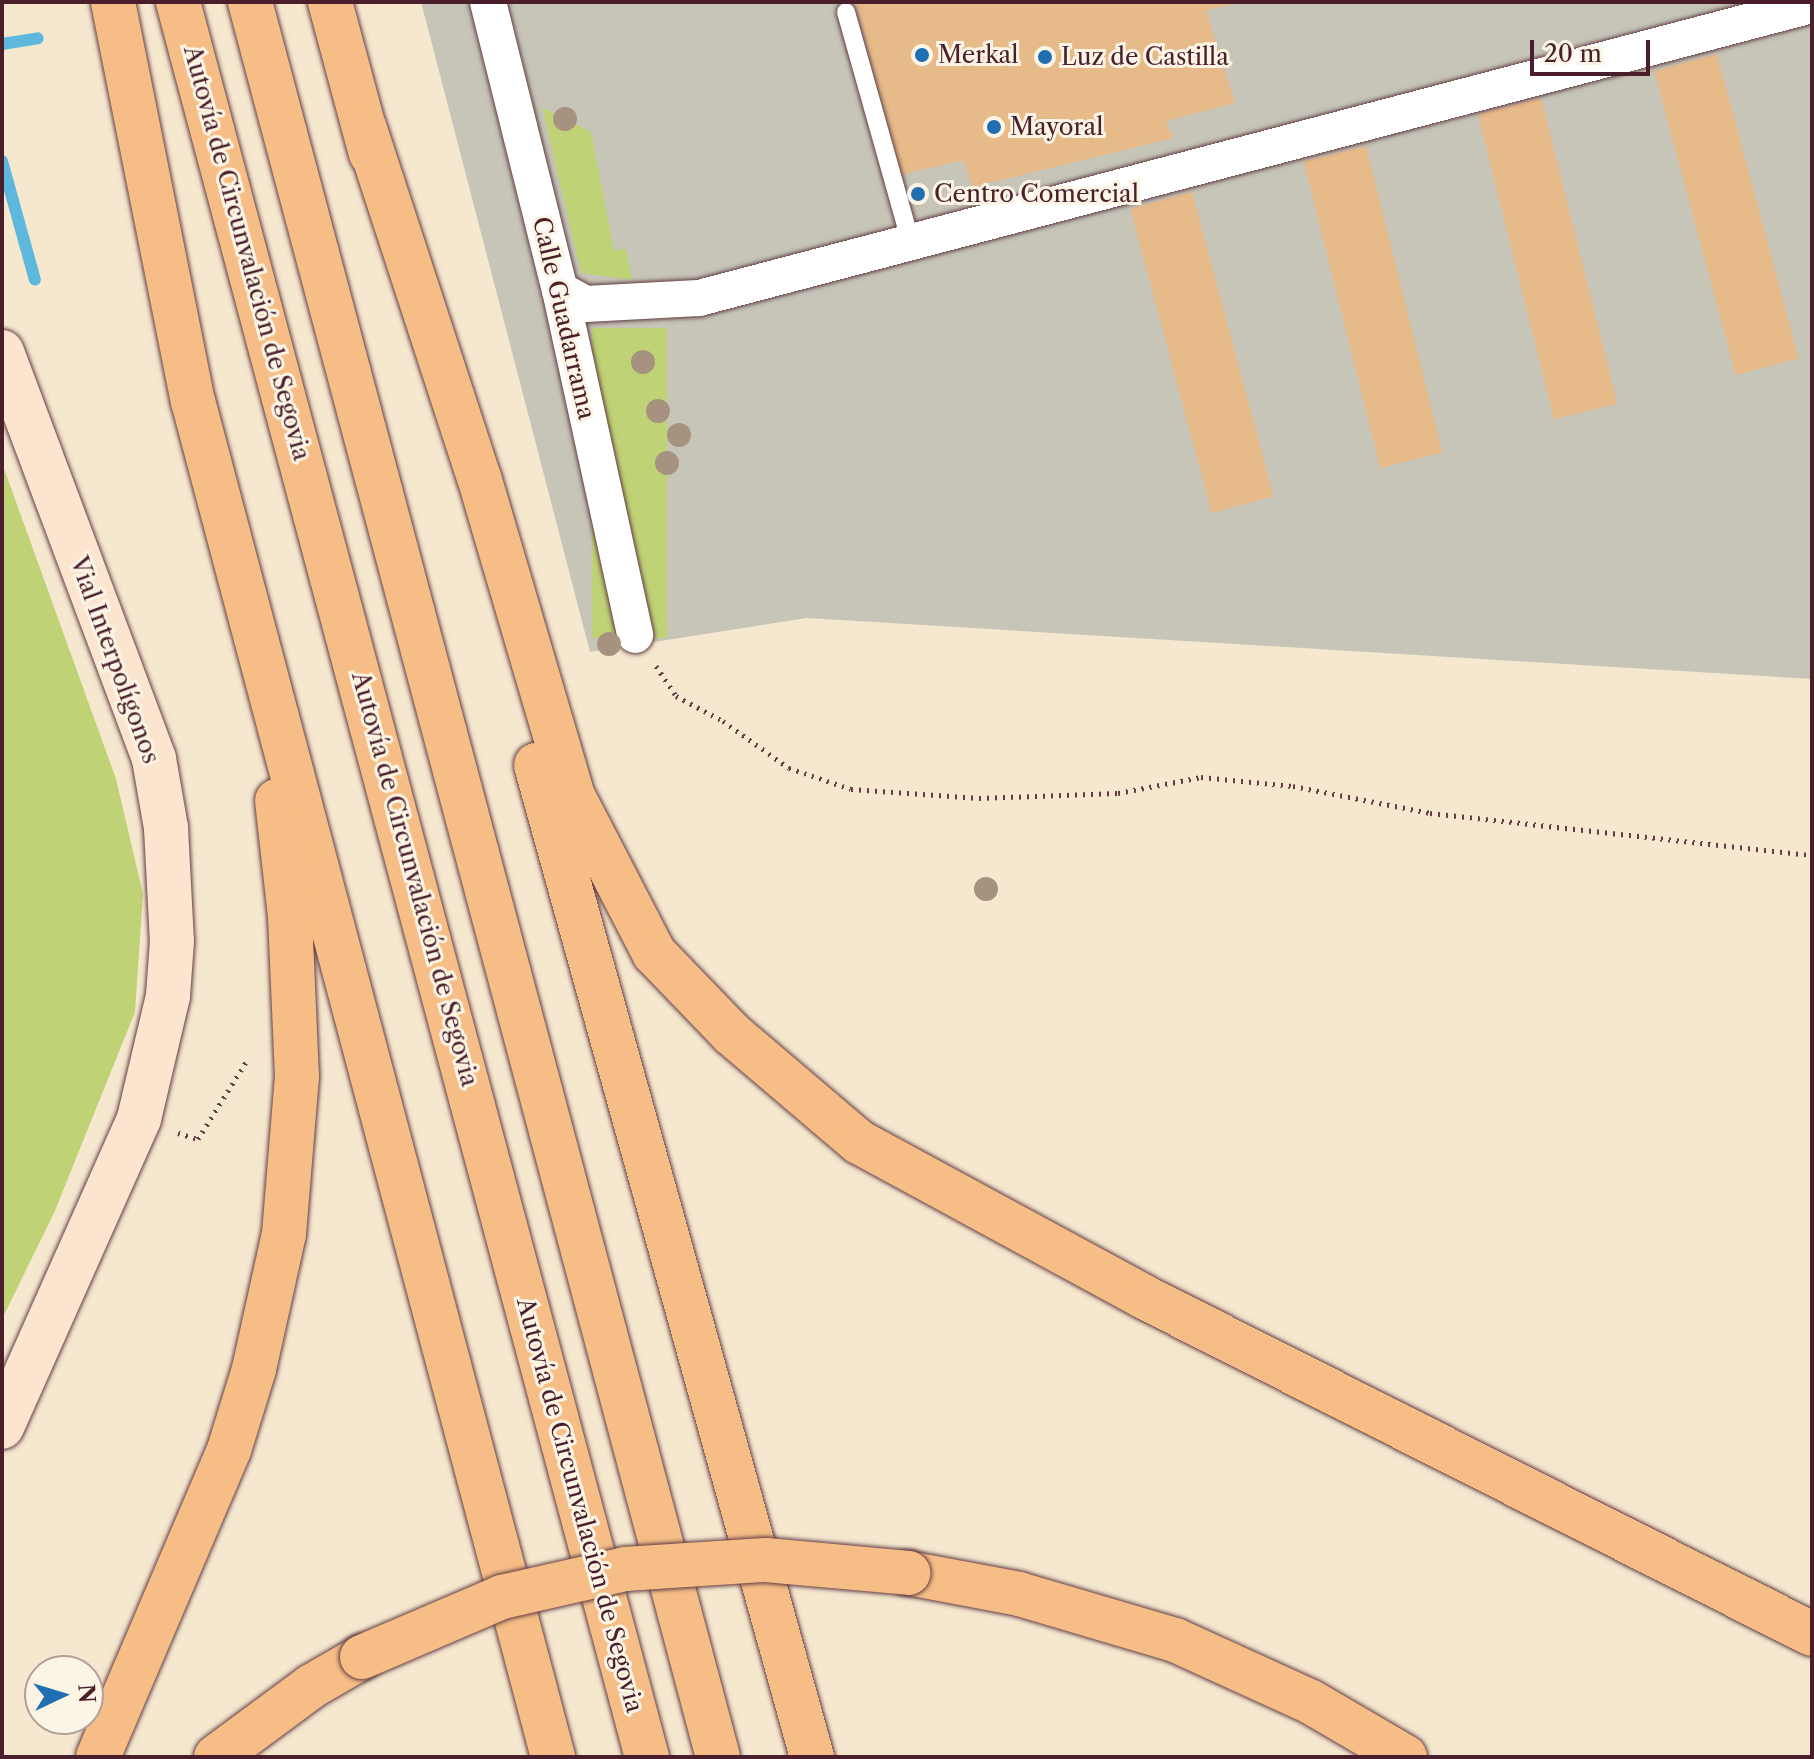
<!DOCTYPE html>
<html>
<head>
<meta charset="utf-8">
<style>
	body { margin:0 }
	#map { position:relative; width:1814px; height:1759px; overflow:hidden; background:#f5e8cf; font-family:"Libre Caslon Text",serif }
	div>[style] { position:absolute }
	.industrial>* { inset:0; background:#c6c5b8 }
	.green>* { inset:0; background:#bfd275; transform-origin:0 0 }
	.stream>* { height:12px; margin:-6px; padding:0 6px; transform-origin:6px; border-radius:6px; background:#5eb7dc }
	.building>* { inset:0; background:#e7ba8a; transform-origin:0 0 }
	.path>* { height:5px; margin-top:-2.5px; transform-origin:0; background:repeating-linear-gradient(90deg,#643d44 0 2px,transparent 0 8px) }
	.roads { filter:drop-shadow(0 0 2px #643d44) drop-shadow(0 0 2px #643d44) }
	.service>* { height:18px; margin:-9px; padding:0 9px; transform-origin:9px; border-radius:9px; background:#fff }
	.minor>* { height:36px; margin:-18px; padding:0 18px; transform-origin:18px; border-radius:18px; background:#fff }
	.secondary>* { height:44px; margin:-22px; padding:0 22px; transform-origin:22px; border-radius:22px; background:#fbe5cf }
	.motorway>* { height:44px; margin:-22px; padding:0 22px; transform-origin:22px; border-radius:22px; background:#f6be86 }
	.bridges { filter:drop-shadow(0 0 2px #643d44) drop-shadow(0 0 2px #643d44) }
	.motorway-bridge>* { height:44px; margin:-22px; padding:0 22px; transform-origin:22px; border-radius:22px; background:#f6be86 }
	.trees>* { width:24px; height:24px; margin:-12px; border-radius:50%; background:#a7927f }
	.dots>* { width:22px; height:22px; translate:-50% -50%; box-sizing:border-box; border:4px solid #fcf5e5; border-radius:50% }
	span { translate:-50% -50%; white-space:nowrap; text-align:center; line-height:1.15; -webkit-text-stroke:6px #fcf5e5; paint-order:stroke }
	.poi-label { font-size:24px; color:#4a1f2b }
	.left { translate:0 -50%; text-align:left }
	.street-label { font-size:24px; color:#4a1f2b }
	.frame { position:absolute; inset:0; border:4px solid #4a1f2b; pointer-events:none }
	.north { position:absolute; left:24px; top:1655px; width:80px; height:80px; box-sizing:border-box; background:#fcf5e5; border:2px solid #b59f9b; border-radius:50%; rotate:86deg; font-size:22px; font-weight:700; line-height:32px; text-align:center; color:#4a1f2b }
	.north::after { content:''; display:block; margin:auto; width:28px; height:36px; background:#1f6fb2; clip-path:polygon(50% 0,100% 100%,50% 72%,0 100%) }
	.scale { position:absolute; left:1530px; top:40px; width:120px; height:36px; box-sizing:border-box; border:4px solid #4a1f2b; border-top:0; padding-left:10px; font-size:24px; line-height:28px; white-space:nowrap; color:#4a1f2b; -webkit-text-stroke:6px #fcf5e5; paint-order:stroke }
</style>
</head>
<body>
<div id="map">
	<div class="industrial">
		<i style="clip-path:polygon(421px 2px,1812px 2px,1812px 679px,807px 618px,590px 652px)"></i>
	</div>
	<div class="green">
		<i style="clip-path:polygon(542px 107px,591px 132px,614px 250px,626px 249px,632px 280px,581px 273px)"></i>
		<i style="left:592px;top:328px;width:75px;height:310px"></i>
		<i style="clip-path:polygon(2px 463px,116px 779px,143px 894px,135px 1012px,54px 1213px,2px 1319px)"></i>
	</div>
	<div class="stream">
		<i style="left:2px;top:44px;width:36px;rotate:-9deg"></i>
		<i style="left:2px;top:161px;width:123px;rotate:74.5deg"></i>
	</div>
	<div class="building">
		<i style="clip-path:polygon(855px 2px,1244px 2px,1206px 10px,1235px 103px,1166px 121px,1173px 138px,973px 187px,963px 160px,901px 175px)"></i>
		<i style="left:1717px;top:54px;width:315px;height:65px;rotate:75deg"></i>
		<i style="left:1541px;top:98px;width:315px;height:65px;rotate:76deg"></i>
		<i style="left:1366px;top:146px;width:316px;height:64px;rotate:76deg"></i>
		<i style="left:1192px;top:192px;width:315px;height:64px;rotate:75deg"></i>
	</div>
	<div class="path">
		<i style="left:656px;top:666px;width:36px;rotate:56deg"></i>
		<i style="left:676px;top:696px;width:53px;rotate:28deg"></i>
		<i style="left:723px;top:721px;width:81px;rotate:35.5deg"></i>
		<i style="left:789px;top:768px;width:65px;rotate:18.7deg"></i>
		<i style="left:851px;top:789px;width:128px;rotate:4deg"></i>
		<i style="left:979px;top:798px;width:139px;rotate:-2.1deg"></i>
		<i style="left:1118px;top:793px;width:85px;rotate:-10.9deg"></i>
		<i style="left:1201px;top:777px;width:92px;rotate:5.6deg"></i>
		<i style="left:1293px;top:786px;width:140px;rotate:11.1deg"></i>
		<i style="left:1430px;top:813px;width:384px;rotate:6.3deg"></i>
		<i style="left:178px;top:1133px;width:21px;rotate:17deg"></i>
		<i style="left:198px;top:1139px;width:91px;rotate:-58.1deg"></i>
	</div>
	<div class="roads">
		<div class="service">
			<i style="left:846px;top:12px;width:240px;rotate:74.3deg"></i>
		</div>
		<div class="minor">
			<i style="left:488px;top:2px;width:297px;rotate:76deg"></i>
			<i style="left:560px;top:290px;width:353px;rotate:77.7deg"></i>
			<i style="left:560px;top:290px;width:29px;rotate:29deg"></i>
			<i style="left:585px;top:304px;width:114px;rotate:-3deg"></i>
			<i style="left:699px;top:298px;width:1151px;rotate:-14.75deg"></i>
		</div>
		<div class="secondary">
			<i style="left:2px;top:352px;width:434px;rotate:69.5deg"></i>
			<i style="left:154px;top:759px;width:70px;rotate:80.1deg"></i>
			<i style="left:166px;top:828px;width:113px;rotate:87deg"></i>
			<i style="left:172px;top:941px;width:55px;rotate:94.2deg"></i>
			<i style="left:168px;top:996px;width:126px;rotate:103.3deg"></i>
			<i style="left:139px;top:1119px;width:337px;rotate:114deg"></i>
		</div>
		<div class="motorway">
			<i style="left:113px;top:2px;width:407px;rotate:78.7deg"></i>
			<i style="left:193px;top:401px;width:1403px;rotate:75.13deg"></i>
			<i style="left:178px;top:2px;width:1817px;rotate:75.04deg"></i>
			<i style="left:250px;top:2px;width:1816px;rotate:75.07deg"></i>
			<i style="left:330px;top:2px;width:157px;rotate:74.9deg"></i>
			<i style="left:364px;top:126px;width:369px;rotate:71.9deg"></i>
			<i style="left:479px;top:477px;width:333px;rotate:73.6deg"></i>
			<i style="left:573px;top:796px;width:177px;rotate:62.7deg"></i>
			<i style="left:654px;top:953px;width:112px;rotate:46.1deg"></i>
			<i style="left:732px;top:1034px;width:167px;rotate:40.4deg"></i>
			<i style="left:859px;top:1142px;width:324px;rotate:28.5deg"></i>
			<i style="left:1144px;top:1297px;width:748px;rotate:26.77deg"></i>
			<i style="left:536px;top:765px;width:1030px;rotate:74.45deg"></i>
			<i style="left:908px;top:1573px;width:113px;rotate:10.7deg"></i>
			<i style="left:1019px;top:1594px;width:163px;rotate:16.4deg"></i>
			<i style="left:1175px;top:1640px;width:149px;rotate:24.5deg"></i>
			<i style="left:1311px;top:1702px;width:109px;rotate:30.3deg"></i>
			<i style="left:98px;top:1757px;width:334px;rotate:-66.9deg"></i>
			<i style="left:229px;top:1450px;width:85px;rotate:-72.8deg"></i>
			<i style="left:254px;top:1369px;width:138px;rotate:-77.5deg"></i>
			<i style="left:284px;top:1234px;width:158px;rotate:-85.3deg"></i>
			<i style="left:297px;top:1077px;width:161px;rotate:-92.5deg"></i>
			<i style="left:290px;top:916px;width:116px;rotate:-96.4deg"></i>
			<i style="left:216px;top:1757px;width:119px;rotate:-36.5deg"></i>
			<i style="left:312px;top:1686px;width:58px;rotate:-30.1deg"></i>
		</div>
	</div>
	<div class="bridges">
		<div class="motorway-bridge">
			<i style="left:362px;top:1657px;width:152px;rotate:-23.2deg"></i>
			<i style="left:502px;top:1597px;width:126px;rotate:-12.8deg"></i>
			<i style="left:625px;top:1569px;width:141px;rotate:-3.7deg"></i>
			<i style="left:766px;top:1560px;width:143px;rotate:5.2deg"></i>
		</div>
	</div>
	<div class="trees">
		<i style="left:565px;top:119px"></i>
		<i style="left:643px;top:362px"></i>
		<i style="left:658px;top:411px"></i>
		<i style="left:679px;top:435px"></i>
		<i style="left:667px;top:463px"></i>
		<i style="left:609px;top:644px"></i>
		<i style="left:986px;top:889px"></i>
	</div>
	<div class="dots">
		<i style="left:922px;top:55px;background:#1f6fb2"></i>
		<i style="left:1045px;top:57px;background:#1f6fb2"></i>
		<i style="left:994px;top:127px;background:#1f6fb2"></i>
		<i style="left:918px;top:194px;background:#1f6fb2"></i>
	</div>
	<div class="poi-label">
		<span class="left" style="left:938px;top:55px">Merkal</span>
		<span class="left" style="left:1061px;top:57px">Luz de Castilla</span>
		<span class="left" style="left:1010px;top:127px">Mayoral</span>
		<span class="left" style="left:934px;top:194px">Centro Comercial</span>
	</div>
	<div class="street-label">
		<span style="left:247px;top:253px;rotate:75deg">Autovía de Circunvalación de Segovia</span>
		<span style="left:564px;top:318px;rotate:77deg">Calle Guadarrama</span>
		<span style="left:115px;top:660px;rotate:70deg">Vial Interpolígonos</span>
		<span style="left:415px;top:879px;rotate:75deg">Autovía de Circunvalación de Segovia</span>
		<span style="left:580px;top:1505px;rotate:75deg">Autovía de Circunvalación de Segovia</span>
	</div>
	<div class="frame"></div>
	<div class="north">N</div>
	<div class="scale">20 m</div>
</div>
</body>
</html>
